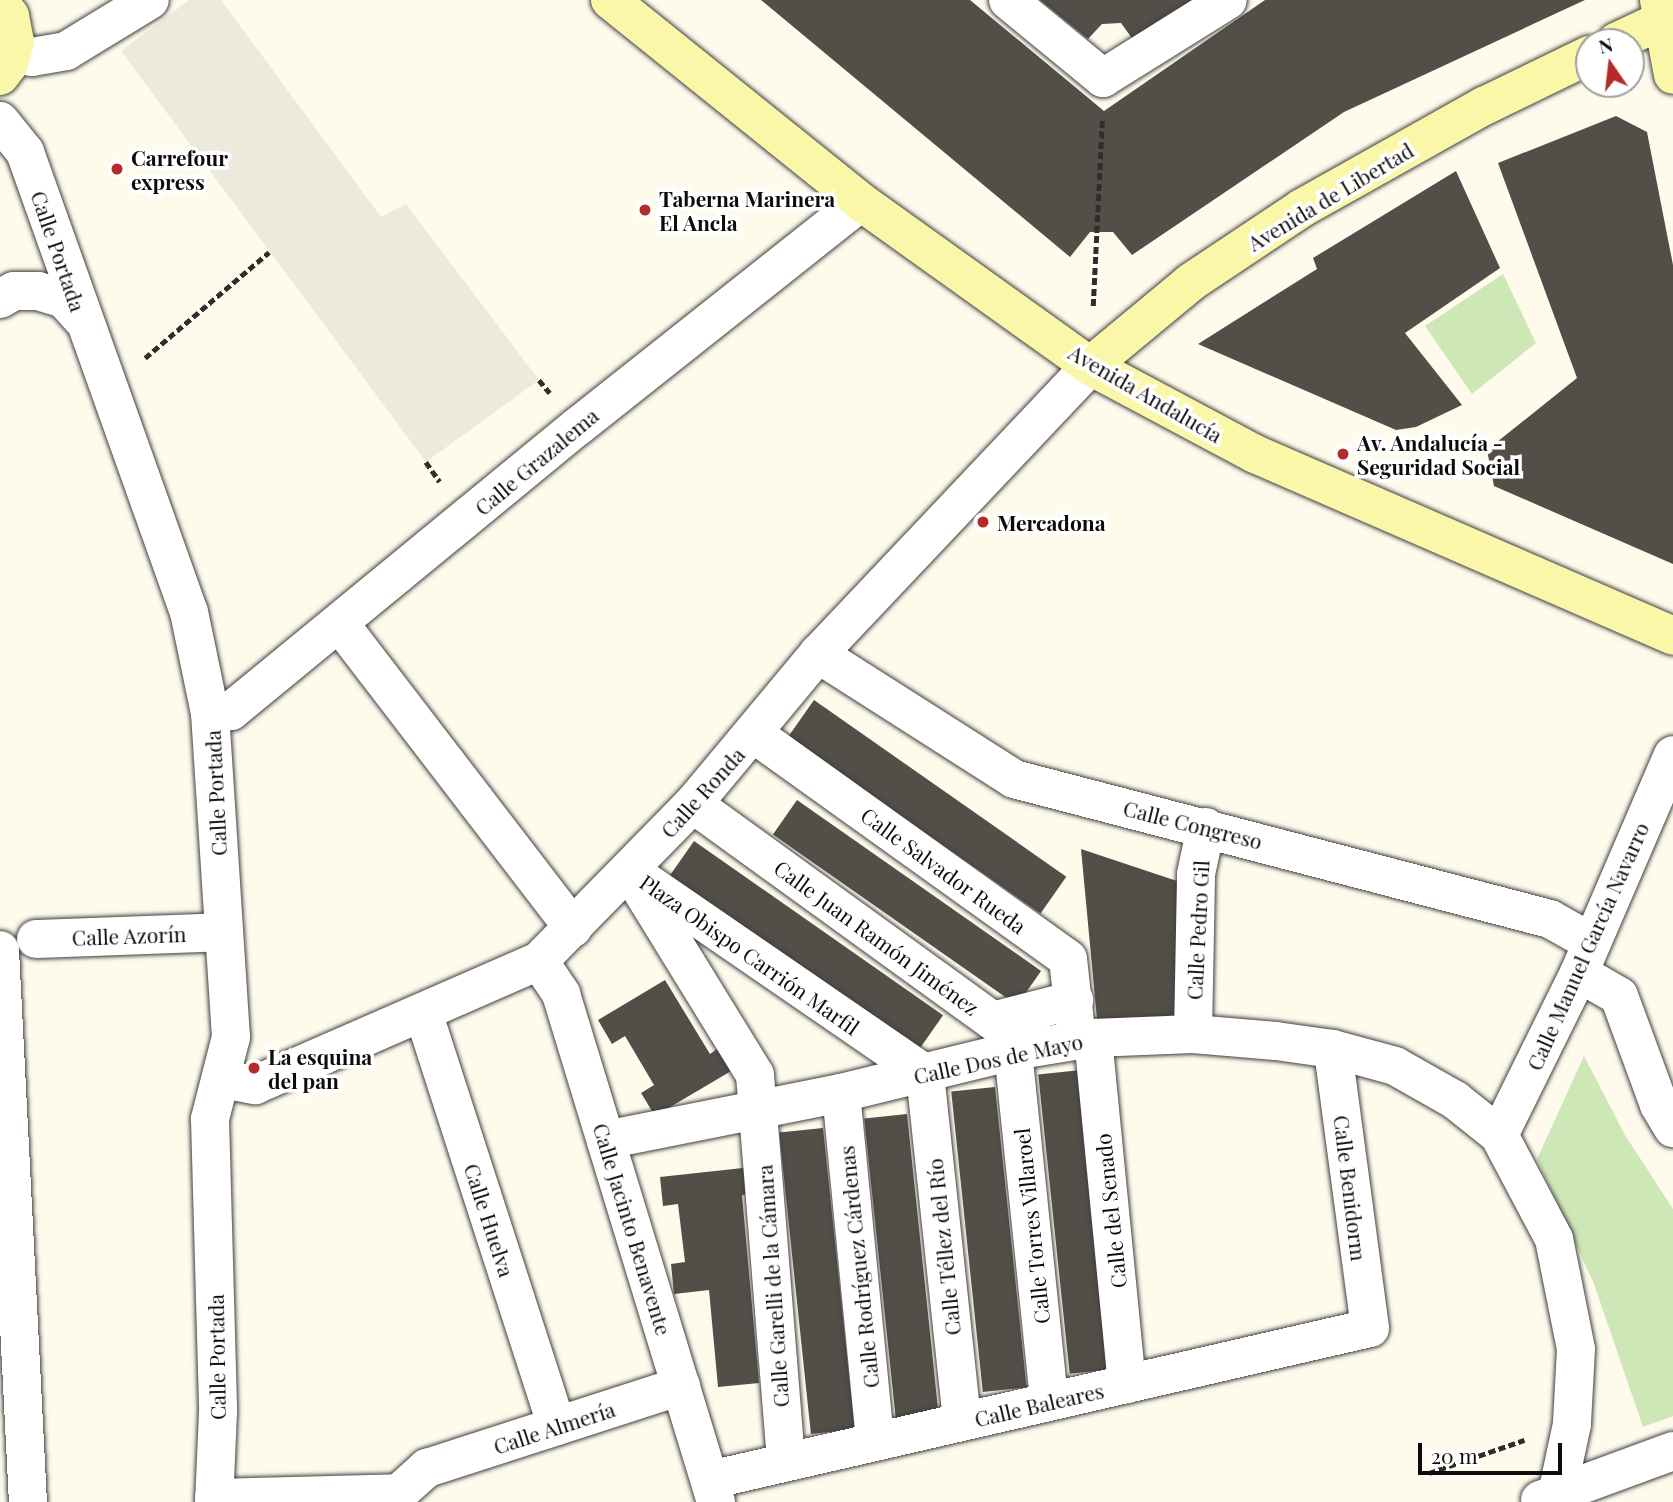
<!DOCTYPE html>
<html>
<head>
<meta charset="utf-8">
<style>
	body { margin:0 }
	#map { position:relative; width:1673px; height:1502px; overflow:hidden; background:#fefbec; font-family:"Playfair Display",serif }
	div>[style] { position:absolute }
	.green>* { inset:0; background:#cde7b7 }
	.plaza>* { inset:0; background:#ede9dc }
	.building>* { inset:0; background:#544e49; transform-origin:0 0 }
	.path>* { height:4.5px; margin-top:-2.25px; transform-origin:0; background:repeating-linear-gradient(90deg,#2e2e2e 0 7px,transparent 0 10.5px) }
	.roads { filter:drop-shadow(0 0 2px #3f3f3f) drop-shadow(0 0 2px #3f3f3f) }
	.street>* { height:38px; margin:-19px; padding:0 19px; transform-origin:19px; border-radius:19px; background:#fff }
	.secondary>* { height:38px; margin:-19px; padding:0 19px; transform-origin:19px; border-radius:19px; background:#fbf7a9 }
	.dots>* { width:19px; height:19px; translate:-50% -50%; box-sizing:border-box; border:4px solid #fff; border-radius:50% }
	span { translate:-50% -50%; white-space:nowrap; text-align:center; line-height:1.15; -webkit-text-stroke:7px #fff; paint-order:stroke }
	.poi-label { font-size:21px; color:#0c0c0c; font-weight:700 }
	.left { translate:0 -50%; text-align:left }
	.street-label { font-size:21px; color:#0c0c0c }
	.north { position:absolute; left:1575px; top:28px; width:70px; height:70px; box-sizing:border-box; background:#fff; border:2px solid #9e9e9e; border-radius:50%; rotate:346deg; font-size:19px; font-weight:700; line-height:28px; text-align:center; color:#0c0c0c }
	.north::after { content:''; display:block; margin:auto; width:24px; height:32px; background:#b52b2a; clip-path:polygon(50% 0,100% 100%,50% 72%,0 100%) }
	.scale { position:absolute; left:1418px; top:1443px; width:144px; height:32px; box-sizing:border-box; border:4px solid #0c0c0c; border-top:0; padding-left:9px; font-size:21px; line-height:24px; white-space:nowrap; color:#0c0c0c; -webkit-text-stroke:5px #fff; paint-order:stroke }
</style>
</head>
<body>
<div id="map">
	<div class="green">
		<i style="clip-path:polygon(1503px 274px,1536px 343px,1472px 394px,1425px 326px)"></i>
		<i style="clip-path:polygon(1584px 1056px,1625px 1135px,1673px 1209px,1673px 1416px,1643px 1427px,1594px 1284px,1537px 1159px)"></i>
	</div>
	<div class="plaza">
		<i style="clip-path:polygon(189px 0,221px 0,381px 217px,406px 204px,539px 380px,426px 462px,121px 51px)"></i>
	</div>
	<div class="building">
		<i style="clip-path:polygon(761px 0,970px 0,1104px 111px,1265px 0,1585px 0,1344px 112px,1132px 255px,1113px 232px,1090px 232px,1070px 257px)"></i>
		<i style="clip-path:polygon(1040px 0,1195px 0,1134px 41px,1121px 23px,1102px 24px,1088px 39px)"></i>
		<i style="clip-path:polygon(1616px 116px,1647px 132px,1673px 265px,1673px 564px,1494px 486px,1487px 450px,1577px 378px,1498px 163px)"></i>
		<i style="clip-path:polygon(1456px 171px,1500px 268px,1405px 333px,1462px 405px,1416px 427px,1396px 430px,1198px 344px,1317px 269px,1313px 258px)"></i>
		<i style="left:814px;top:700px;width:308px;height:45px;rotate:35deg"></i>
		<i style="left:797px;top:800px;width:298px;height:42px;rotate:35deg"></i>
		<i style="left:694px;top:841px;width:304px;height:43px;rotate:35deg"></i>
		<i style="clip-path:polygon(1081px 849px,1183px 883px,1180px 1026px,1097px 1019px)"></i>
		<i style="clip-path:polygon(665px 980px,710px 1054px,724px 1044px,738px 1067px,655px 1116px,641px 1093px,654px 1085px,625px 1036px,612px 1044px,598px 1020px)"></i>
		<i style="left:1081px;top:1070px;width:301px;height:43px;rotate:84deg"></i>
		<i style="left:995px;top:1087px;width:302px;height:44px;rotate:84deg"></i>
		<i style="left:907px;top:1114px;width:302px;height:43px;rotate:84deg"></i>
		<i style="left:823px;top:1128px;width:303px;height:44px;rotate:84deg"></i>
		<i style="clip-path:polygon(752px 1167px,755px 1194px,742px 1195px,759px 1383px,718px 1387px,709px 1290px,674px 1294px,671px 1264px,685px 1262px,678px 1204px,663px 1206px,660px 1177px)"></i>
	</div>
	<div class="path">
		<i style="left:1093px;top:306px;width:187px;rotate:-87.2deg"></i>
		<i style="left:145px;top:358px;width:163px;rotate:-40.5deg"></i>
		<i style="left:539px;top:380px;width:17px;rotate:50deg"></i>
		<i style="left:426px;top:462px;width:24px;rotate:55deg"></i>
		<i style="left:1429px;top:1473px;width:101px;rotate:-19.2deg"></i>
	</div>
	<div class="roads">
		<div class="street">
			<i style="left:1008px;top:0;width:123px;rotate:39.4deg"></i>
			<i style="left:1103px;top:78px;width:147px;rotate:-32deg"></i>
			<i style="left:13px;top:54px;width:19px;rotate:9deg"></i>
			<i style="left:32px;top:57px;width:35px;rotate:-10deg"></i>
			<i style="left:66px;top:51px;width:98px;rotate:-31.3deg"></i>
			<i style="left:0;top:121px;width:40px;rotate:51deg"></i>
			<i style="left:25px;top:152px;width:488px;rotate:70.4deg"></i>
			<i style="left:189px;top:612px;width:103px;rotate:78.3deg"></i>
			<i style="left:210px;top:713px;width:325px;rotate:86.3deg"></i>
			<i style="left:231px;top:1037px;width:85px;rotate:104.4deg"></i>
			<i style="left:210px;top:1119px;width:293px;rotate:88.4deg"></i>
			<i style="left:218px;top:1412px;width:90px;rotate:92.5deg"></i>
			<i style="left:0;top:299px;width:16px;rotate:-30deg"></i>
			<i style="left:14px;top:291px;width:24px"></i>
			<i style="left:38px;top:291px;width:27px;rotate:17deg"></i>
			<i style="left:64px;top:299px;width:27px;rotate:48deg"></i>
			<i style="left:340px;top:624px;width:383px;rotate:52.5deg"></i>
			<i style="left:818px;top:654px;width:232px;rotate:32.5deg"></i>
			<i style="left:1014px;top:779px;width:554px;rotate:14.64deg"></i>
			<i style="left:1550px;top:919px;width:47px;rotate:29.3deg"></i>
			<i style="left:210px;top:713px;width:21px;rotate:-5deg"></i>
			<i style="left:231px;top:711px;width:448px;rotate:-39.4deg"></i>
			<i style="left:577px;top:427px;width:362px;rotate:-38.4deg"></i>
			<i style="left:754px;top:734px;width:386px;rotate:35.6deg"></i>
			<i style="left:1068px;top:959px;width:81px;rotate:83.7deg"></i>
			<i style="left:693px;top:804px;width:370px;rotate:35.9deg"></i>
			<i style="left:993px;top:1021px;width:84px;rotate:-14.5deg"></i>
			<i style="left:630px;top:871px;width:358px;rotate:34.5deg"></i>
			<i style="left:925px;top:1074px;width:349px;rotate:83.9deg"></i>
			<i style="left:637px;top:883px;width:225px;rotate:58.4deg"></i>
			<i style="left:755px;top:1075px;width:388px;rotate:85.4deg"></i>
			<i style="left:36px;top:939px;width:187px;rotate:-2.1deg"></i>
			<i style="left:0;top:950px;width:553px;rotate:87.1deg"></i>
			<i style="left:539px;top:961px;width:40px;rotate:56deg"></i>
			<i style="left:561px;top:994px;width:531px;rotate:73.03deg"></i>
			<i style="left:1579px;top:973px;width:46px;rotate:29.9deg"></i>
			<i style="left:1619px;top:996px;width:116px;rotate:69.8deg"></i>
			<i style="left:1659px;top:1105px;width:27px;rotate:59deg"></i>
			<i style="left:424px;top:1015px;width:432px;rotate:72.1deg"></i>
			<i style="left:1193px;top:1034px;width:160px;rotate:-88.9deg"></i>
			<i style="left:1196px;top:874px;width:48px;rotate:-78deg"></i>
			<i style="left:1093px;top:1038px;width:348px;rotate:84.4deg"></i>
			<i style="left:1013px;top:1051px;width:352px;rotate:84.1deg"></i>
			<i style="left:223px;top:1079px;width:33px;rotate:11deg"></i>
			<i style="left:255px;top:1085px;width:310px;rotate:-23.6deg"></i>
			<i style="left:539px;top:961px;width:220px;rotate:-45.6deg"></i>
			<i style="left:693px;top:804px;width:195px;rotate:-50.2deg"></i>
			<i style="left:818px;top:654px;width:396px;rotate:-46.6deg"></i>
			<i style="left:841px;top:1093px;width:350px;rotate:84.4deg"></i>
			<i style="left:1499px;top:1135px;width:181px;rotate:-63.7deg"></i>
			<i style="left:1579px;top:973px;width:237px;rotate:-66.7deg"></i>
			<i style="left:606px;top:1140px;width:240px;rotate:-11.3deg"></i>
			<i style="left:841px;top:1093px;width:177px;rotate:-13.7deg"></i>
			<i style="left:1013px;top:1051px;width:81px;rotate:-9.2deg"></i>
			<i style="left:1093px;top:1038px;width:100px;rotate:-2.3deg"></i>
			<i style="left:1193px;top:1034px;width:83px;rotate:4.8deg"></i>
			<i style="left:1276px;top:1041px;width:58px;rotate:8deg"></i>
			<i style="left:1333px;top:1049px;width:64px;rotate:15.3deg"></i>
			<i style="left:1395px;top:1066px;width:69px;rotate:29.5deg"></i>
			<i style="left:1455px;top:1100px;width:56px;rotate:38.5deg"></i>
			<i style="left:1499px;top:1135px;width:118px;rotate:62.1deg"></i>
			<i style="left:1554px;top:1239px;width:112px;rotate:78.7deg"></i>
			<i style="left:1576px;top:1349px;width:75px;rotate:93.1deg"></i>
			<i style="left:1572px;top:1424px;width:72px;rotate:102.1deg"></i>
			<i style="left:710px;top:1480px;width:677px;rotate:-12.97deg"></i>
			<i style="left:1370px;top:1328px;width:281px;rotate:-97.6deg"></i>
			<i style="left:214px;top:1498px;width:185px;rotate:-1.5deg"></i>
			<i style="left:399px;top:1493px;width:38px;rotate:-42deg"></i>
			<i style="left:427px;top:1468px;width:267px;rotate:-17.9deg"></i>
			<i style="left:1540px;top:1500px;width:142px;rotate:-20.2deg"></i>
		</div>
		<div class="secondary">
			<i style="left:610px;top:0;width:322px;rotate:38.8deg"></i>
			<i style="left:861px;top:202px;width:282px;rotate:35.6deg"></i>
			<i style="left:1090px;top:366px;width:187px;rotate:28.1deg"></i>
			<i style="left:1255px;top:454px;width:456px;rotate:23.5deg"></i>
			<i style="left:1659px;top:0;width:76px;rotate:79.4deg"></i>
			<i style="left:0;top:3px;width:16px;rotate:52deg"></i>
			<i style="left:10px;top:16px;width:25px;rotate:79deg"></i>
			<i style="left:15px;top:41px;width:24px;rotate:105deg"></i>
			<i style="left:9px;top:64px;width:15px;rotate:127deg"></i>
			<i style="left:1616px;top:42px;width:63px;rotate:-25.3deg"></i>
			<i style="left:1090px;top:366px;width:131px;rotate:-39.7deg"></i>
			<i style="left:1191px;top:282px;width:133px;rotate:-33.7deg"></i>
			<i style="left:1302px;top:208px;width:209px;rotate:-29.3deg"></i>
			<i style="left:1484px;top:106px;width:117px;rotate:-25.9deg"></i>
		</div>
	</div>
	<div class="dots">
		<i style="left:117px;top:169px;background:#b52b2a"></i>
		<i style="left:645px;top:210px;background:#b52b2a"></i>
		<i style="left:1343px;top:454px;background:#b52b2a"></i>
		<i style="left:983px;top:522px;background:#b52b2a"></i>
		<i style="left:254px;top:1068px;background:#b52b2a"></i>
	</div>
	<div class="poi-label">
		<span class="left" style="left:131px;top:169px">Carrefour<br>express</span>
		<span class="left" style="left:659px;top:210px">Taberna Marinera<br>El Ancla</span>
		<span class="left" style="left:1357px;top:454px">Av. Andalucía -<br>Seguridad Social</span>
		<span class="left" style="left:997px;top:522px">Mercadona</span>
		<span class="left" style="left:268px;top:1068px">La esquina<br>del pan</span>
	</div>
	<div class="street-label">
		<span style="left:1330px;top:196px;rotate:-31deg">Avenida de Libertad</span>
		<span style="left:59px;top:251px;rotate:71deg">Calle Portada</span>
		<span style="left:1146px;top:393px;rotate:30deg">Avenida Andalucía</span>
		<span style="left:536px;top:461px;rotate:-40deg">Calle Grazalema</span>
		<span style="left:702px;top:792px;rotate:-48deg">Calle Ronda</span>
		<span style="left:215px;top:793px;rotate:-93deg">Calle Portada</span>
		<span style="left:1193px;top:824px;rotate:14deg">Calle Congreso</span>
		<span style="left:944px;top:870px;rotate:36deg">Calle Salvador Rueda</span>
		<span style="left:1197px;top:930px;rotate:-87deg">Calle Pedro Gil</span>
		<span style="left:129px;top:935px;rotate:-2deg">Calle Azorín</span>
		<span style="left:877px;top:937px;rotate:36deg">Calle Juan Ramón Jiménez</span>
		<span style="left:1587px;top:946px;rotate:-66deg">Calle Manuel García Navarro</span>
		<span style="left:750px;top:954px;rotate:35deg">Plaza Obispo Carrión Marfil</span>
		<span style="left:998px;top:1058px;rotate:-12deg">Calle Dos de Mayo</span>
		<span style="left:1351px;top:1188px;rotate:83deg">Calle Benidorm</span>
		<span style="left:1110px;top:1211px;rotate:-96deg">Calle del Senado</span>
		<span style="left:490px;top:1220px;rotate:72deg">Calle Huelva</span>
		<span style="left:1031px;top:1226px;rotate:-96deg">Calle Torres Villaroel</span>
		<span style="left:633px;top:1229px;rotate:73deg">Calle Jacinto Benavente</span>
		<span style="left:943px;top:1247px;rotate:-96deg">Calle Téllez del Río</span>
		<span style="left:858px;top:1267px;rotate:-96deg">Calle Rodríguez Cárdenas</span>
		<span style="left:772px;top:1286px;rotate:-94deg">Calle Garelli de la Cámara</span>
		<span style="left:216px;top:1357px;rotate:-91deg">Calle Portada</span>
		<span style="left:1039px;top:1404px;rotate:-13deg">Calle Baleares</span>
		<span style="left:554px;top:1427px;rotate:-18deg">Calle Almería</span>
	</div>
	<div class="north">N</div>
	<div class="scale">20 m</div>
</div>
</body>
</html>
